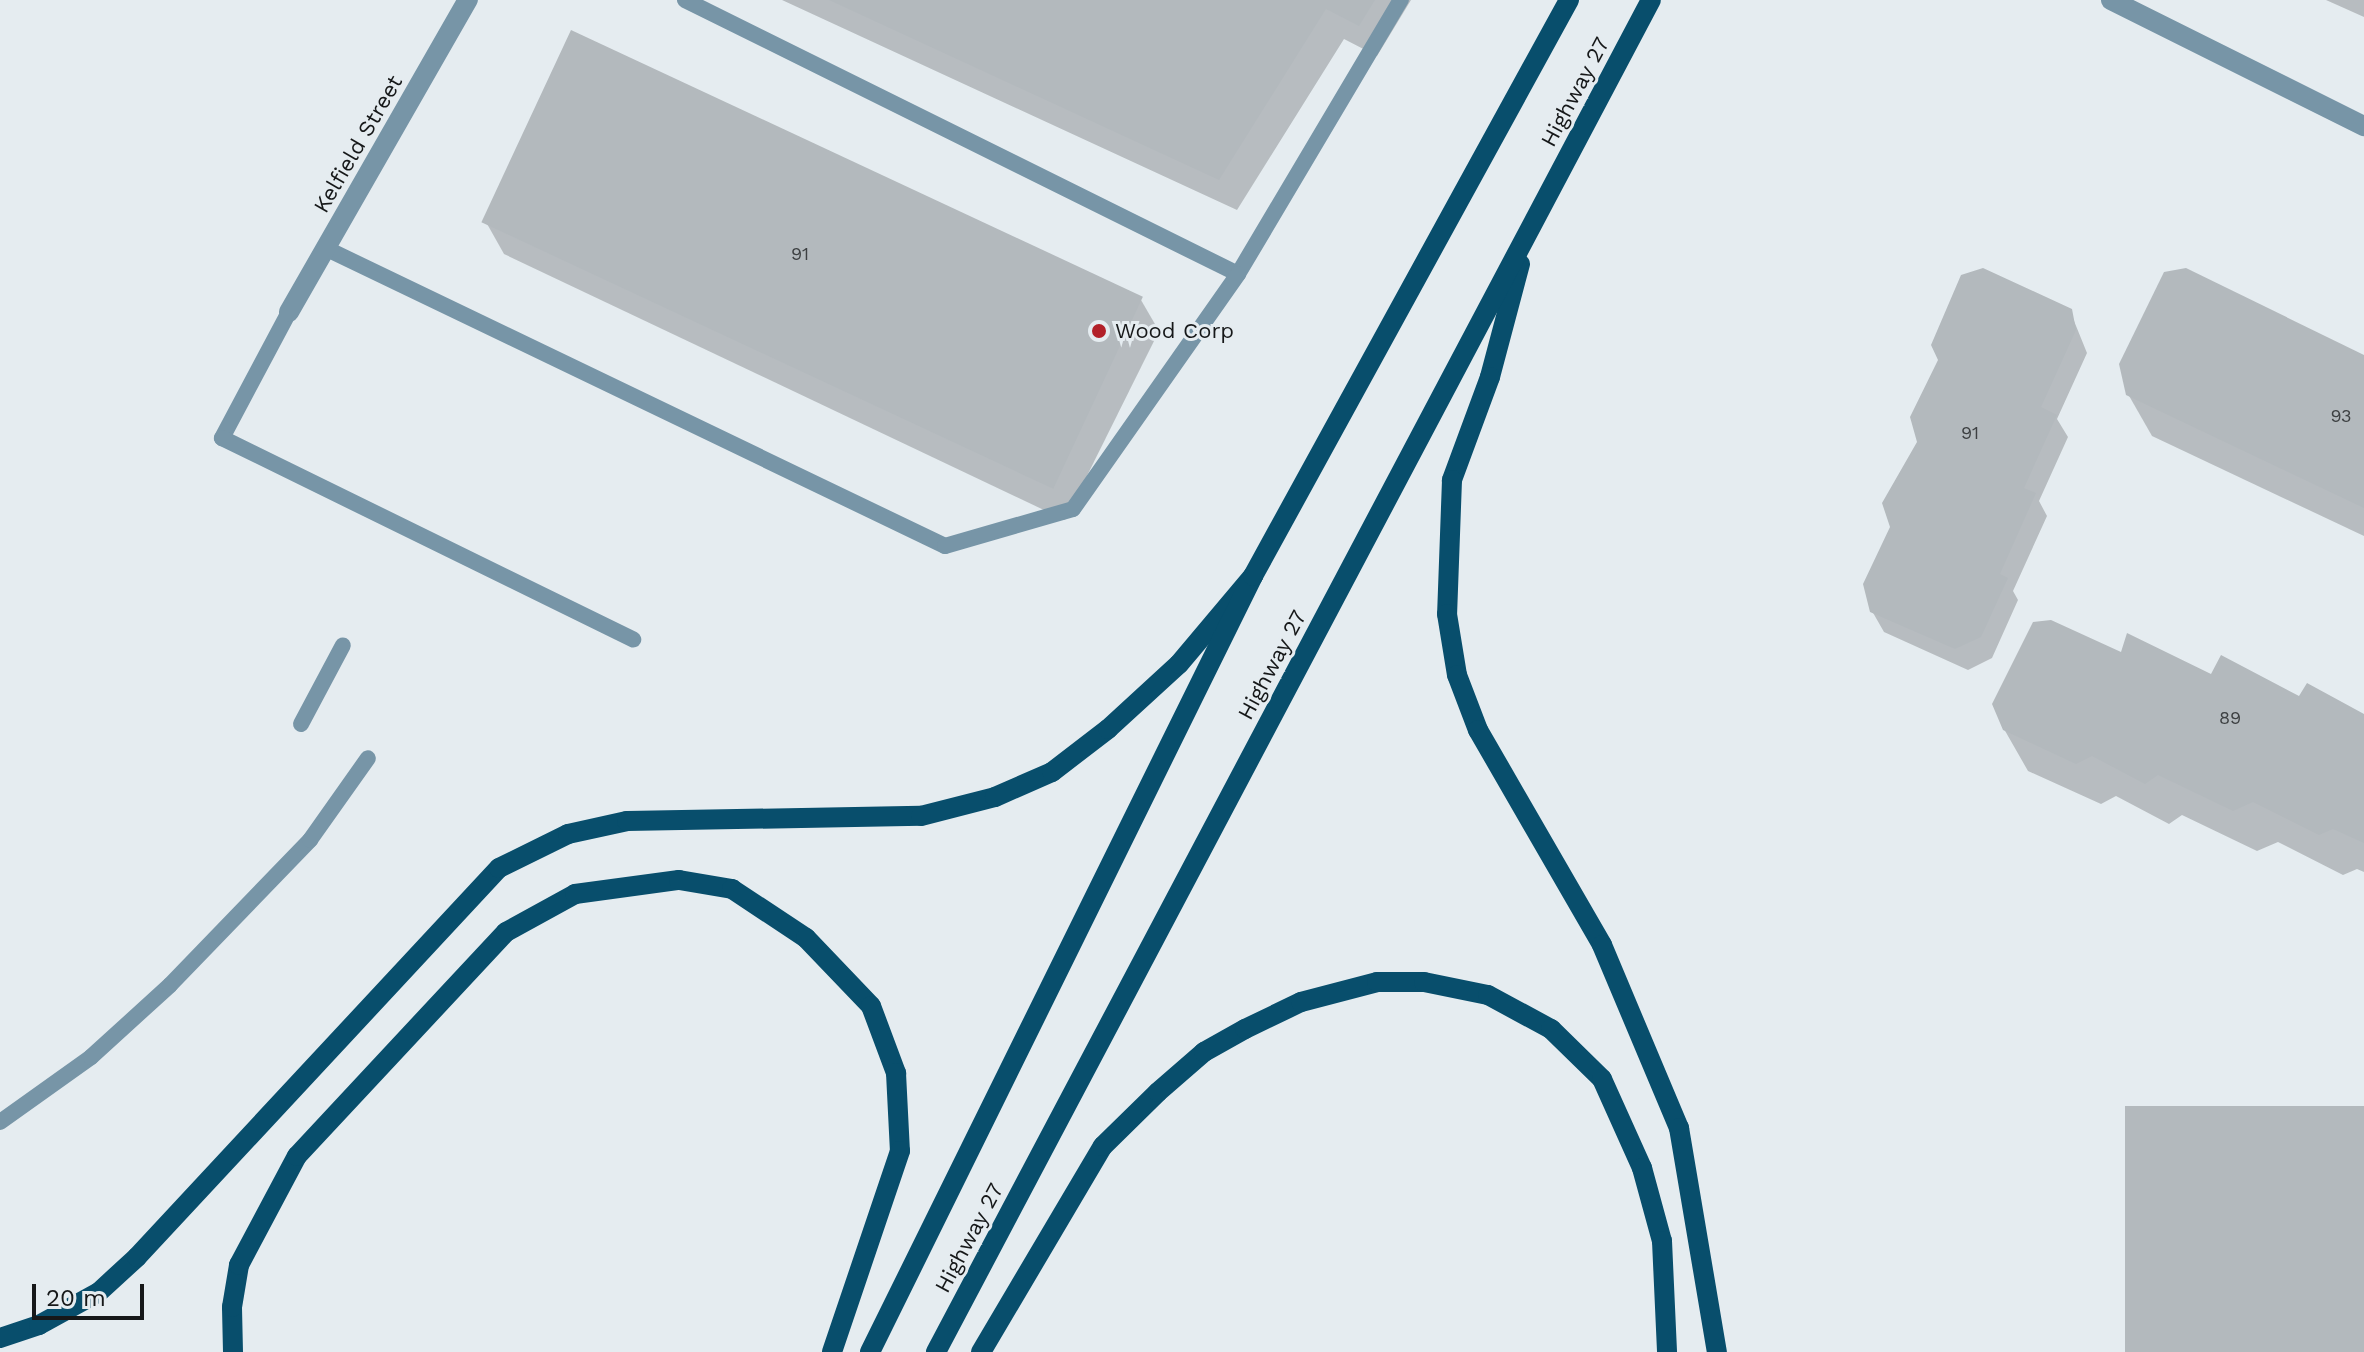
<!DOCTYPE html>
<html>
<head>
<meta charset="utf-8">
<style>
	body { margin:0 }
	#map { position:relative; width:2364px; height:1352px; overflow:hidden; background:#e5ecf0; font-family:"Work Sans",sans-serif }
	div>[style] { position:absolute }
	.shadow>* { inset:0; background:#0003 }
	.building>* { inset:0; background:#b3b9bd; transform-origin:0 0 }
	.lane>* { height:16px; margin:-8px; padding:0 8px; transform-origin:8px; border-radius:8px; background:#7795a7 }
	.street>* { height:20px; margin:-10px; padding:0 10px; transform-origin:10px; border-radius:10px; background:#7795a7 }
	.primary>* { height:20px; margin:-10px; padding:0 10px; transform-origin:10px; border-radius:10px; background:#084e6c }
	.dots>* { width:22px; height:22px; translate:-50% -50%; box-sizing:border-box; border:4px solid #e5ecf0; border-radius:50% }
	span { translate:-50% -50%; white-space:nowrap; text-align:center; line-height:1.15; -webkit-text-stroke:6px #e5ecf0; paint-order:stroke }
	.number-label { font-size:18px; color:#3d4042 }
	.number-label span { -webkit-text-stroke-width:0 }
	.street-label { font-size:22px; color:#161819 }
	.poi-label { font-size:22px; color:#161819 }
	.left { translate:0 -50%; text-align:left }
	.scale { position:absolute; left:32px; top:1284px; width:112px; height:36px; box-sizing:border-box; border:4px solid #161819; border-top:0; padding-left:10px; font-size:24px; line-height:28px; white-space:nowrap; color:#161819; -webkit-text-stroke:6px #e5ecf0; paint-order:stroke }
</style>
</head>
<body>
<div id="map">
	<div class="shadow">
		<i style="clip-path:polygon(782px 0,1411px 0,1377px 56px,1344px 39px,1237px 210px)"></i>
		<i style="clip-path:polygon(2326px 0,2364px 0,2364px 17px)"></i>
		<i style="clip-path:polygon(486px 222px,1141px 300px,1159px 331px,1065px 520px,504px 254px)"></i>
		<i style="clip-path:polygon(2070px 311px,2087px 353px,2057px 419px,2068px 437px,2039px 501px,2047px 516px,2013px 591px,2018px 600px,1992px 658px,1968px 670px,1884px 632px,1872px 611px)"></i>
		<i style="clip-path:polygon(2364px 358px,2364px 536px,2152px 436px,2128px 394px)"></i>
		<i style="clip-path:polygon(2122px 655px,2364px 716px,2364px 872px,2357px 869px,2343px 875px,2278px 842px,2257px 851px,2182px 815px,2169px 824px,2116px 796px,2101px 804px,2028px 771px,2004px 729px)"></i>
	</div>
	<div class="building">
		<i style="clip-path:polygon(829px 0,1375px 0,1359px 26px,1326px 9px,1219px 180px)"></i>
		<i style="left:571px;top:30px;width:631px;height:212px;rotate:25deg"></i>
		<i style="clip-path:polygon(1983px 268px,2072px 309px,2076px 330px,2041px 407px,2057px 415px,2024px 488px,2036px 493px,2000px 574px,2008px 578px,1981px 637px,1955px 649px,1870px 612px,1863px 584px,1890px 527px,1882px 503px,1917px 442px,1910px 417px,1938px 360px,1931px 345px,1961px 275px)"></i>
		<i style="clip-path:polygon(2186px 268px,2364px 355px,2364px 508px,2126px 395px,2119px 364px,2164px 272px)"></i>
		<i style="clip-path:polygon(2051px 620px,2121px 652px,2127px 633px,2211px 674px,2221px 655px,2299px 696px,2307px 683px,2364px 714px,2364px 843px,2333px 829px,2319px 835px,2253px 802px,2233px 811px,2158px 775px,2145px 784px,2092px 756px,2076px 764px,2003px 730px,1992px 704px,2033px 622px)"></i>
		<i style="left:2364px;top:1106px;width:246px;height:239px;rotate:90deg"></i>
	</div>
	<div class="lane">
		<i style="left:685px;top:0;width:617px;rotate:26.36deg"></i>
		<i style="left:1238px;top:274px;width:319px;rotate:-59.3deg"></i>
		<i style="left:325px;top:248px;width:688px;rotate:25.67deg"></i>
		<i style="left:945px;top:546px;width:133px;rotate:-16.1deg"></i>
		<i style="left:1073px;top:509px;width:287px;rotate:-54.9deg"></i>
		<i style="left:289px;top:312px;width:143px;rotate:118deg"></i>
		<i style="left:222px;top:438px;width:458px;rotate:26.1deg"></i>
		<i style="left:301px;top:724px;width:89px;rotate:-62deg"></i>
		<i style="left:0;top:1122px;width:112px;rotate:-35.5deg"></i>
		<i style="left:91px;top:1057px;width:107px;rotate:-42.3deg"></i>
		<i style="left:170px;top:985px;width:202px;rotate:-46deg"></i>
		<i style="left:310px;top:840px;width:100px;rotate:-54.7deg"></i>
	</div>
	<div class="street">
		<i style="left:2111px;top:0;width:283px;rotate:26.5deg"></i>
		<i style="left:289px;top:312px;width:360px;rotate:-60.2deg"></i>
	</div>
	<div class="primary">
		<i style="left:1520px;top:264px;width:117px;rotate:104.9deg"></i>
		<i style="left:1490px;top:377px;width:110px;rotate:110.3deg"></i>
		<i style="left:1452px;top:480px;width:134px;rotate:92.1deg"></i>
		<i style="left:1447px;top:614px;width:62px;rotate:80.7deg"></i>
		<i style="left:1457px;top:675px;width:59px;rotate:69.1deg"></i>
		<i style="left:1478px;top:730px;width:248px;rotate:60deg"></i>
		<i style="left:1602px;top:945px;width:199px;rotate:67.2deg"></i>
		<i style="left:1679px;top:1128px;width:227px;rotate:80.4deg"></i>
		<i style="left:0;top:1338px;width:41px;rotate:-18.4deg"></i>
		<i style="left:39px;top:1325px;width:68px;rotate:-28.8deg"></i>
		<i style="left:99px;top:1292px;width:52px;rotate:-42.6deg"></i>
		<i style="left:137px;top:1257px;width:531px;rotate:-47.06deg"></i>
		<i style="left:499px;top:868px;width:77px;rotate:-26.2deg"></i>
		<i style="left:568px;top:834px;width:60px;rotate:-12.4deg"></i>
		<i style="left:627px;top:821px;width:294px;rotate:-1deg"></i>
		<i style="left:921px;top:816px;width:76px;rotate:-14.4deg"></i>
		<i style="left:995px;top:797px;width:62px;rotate:-23.7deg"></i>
		<i style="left:1052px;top:772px;width:71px;rotate:-37.5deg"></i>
		<i style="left:1108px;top:729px;width:96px;rotate:-42.5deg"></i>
		<i style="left:1179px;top:664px;width:115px;rotate:-49.9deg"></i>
		<i style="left:233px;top:1352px;width:45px;rotate:-91.3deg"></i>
		<i style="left:232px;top:1307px;width:43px;rotate:-80.5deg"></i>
		<i style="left:239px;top:1265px;width:123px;rotate:-62deg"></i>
		<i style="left:297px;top:1156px;width:306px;rotate:-47deg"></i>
		<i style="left:506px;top:932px;width:79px;rotate:-28.8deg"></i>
		<i style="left:575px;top:894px;width:105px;rotate:-7.7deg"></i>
		<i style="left:679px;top:880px;width:54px;rotate:9.6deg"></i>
		<i style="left:732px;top:889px;width:89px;rotate:33.5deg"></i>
		<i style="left:806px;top:938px;width:94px;rotate:46.3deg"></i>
		<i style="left:871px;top:1006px;width:72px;rotate:69.5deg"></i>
		<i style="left:896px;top:1073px;width:78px;rotate:87.1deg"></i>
		<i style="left:900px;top:1151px;width:212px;rotate:108.7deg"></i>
		<i style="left:870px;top:1352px;width:865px;rotate:-63.73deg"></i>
		<i style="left:1253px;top:576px;width:657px;rotate:-61.25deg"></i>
		<i style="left:936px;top:1352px;width:1529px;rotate:-62.13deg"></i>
		<i style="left:981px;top:1352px;width:239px;rotate:-59.4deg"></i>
		<i style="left:1103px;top:1146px;width:77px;rotate:-44.5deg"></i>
		<i style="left:1158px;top:1092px;width:61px;rotate:-41deg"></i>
		<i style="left:1204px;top:1052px;width:47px;rotate:-29.3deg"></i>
		<i style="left:1245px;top:1029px;width:62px;rotate:-25.7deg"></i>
		<i style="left:1301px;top:1002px;width:79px;rotate:-14.7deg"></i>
		<i style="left:1377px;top:982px;width:47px"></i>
		<i style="left:1424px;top:982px;width:65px;rotate:11.5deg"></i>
		<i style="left:1488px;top:995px;width:72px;rotate:28.4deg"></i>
		<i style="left:1551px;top:1029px;width:71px;rotate:44.4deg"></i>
		<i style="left:1602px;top:1079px;width:98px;rotate:65.8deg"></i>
		<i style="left:1642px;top:1168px;width:76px;rotate:74.7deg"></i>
		<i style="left:1662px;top:1241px;width:111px;rotate:87.4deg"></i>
	</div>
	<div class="dots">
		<i style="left:1099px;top:331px;background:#b22029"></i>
	</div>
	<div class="number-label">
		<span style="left:800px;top:254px">91</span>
		<span style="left:2341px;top:416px">93</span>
		<span style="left:1970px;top:433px">91</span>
		<span style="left:2230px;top:718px">89</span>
	</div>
	<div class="street-label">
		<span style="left:1575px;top:92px;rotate:-62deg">Highway 27</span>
		<span style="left:358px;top:144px;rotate:-60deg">Kelfield Street</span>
		<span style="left:1272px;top:665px;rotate:-62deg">Highway 27</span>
		<span style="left:969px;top:1238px;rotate:-62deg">Highway 27</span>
	</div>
	<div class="poi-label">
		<span class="left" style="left:1115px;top:331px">Wood Corp</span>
	</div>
	<div class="scale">20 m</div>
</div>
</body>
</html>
